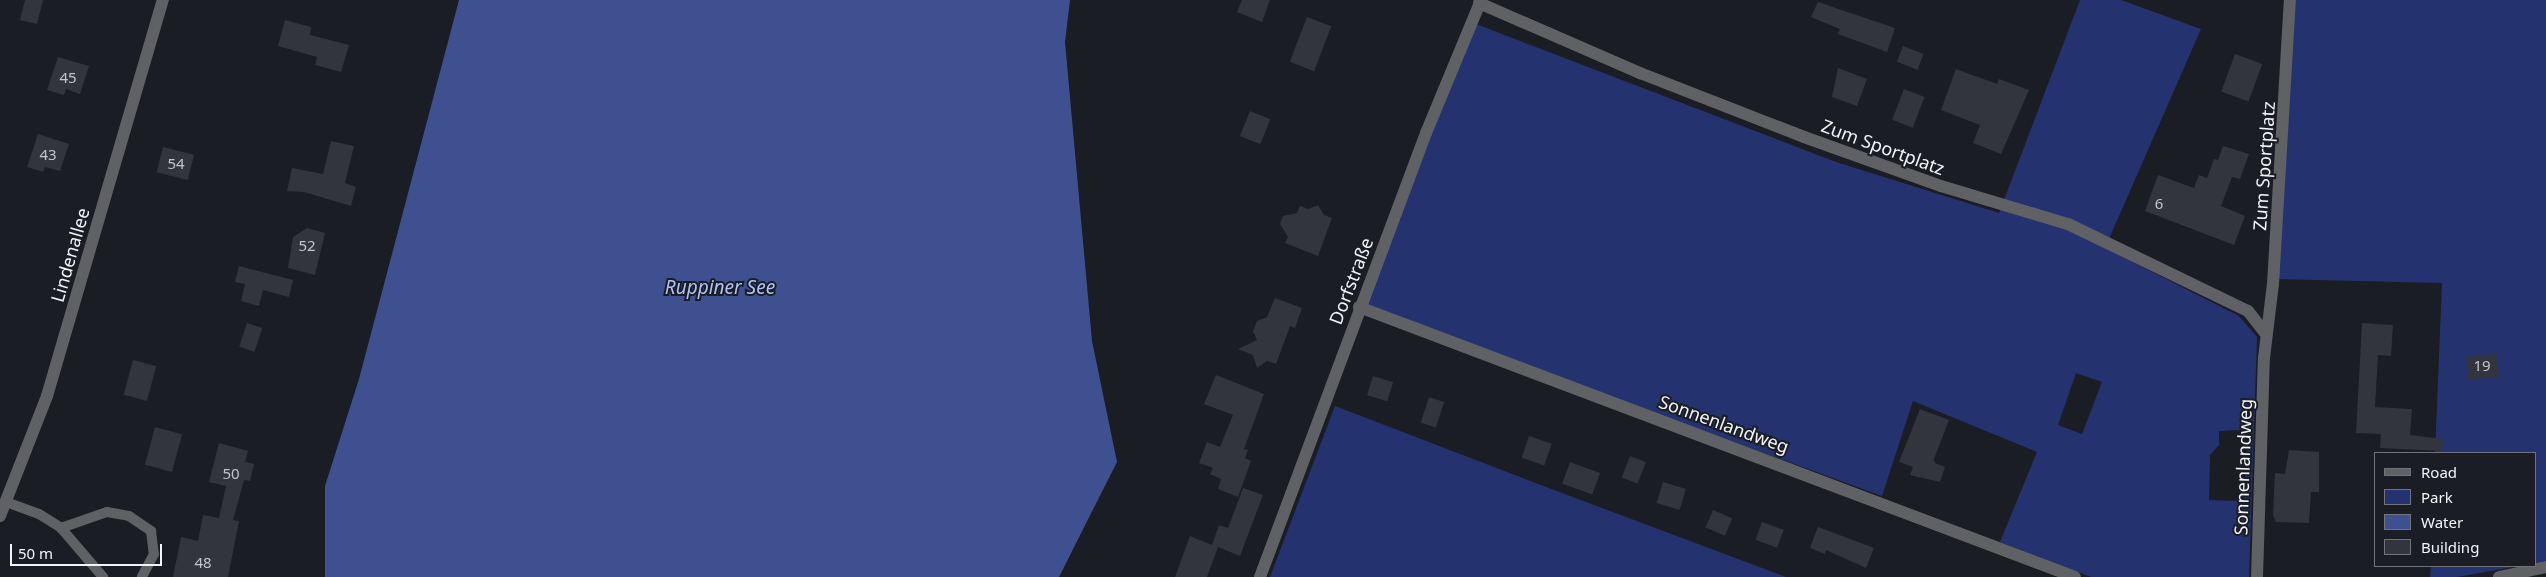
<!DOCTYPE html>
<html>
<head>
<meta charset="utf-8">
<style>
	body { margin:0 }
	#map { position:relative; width:2546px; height:577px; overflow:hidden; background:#1a1d24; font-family:"Noto Sans",sans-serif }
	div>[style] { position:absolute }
	.green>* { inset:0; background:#24336f }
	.water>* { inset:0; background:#3e5090 }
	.building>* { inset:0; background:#32353d; transform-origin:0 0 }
	.service>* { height:10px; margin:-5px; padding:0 5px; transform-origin:5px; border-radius:5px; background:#5f6164 }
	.minor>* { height:12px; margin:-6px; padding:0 6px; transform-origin:6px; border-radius:6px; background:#5f6164 }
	span { translate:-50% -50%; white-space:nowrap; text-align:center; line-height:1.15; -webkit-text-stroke:4px #1a1d24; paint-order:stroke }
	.number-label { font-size:15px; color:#c2c4ca }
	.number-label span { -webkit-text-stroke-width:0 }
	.street-label { font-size:18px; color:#f2f4f9 }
	.water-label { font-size:19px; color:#afc2fa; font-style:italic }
	.legend { position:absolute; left:2374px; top:452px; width:162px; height:115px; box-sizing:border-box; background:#1a1d24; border:1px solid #707379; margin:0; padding:6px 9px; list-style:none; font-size:15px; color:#f2f4f9 }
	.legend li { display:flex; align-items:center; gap:10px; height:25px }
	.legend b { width:25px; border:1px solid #707379 }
	.scale { position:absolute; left:10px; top:544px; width:152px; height:22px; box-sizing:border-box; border:2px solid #f2f4f9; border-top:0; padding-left:6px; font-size:15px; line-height:18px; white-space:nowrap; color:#f2f4f9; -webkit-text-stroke:4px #1a1d24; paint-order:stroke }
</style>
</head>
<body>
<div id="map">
	<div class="green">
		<i style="clip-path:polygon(evenodd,2080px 0,2121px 0,2201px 29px,2105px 248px,2239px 316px,2257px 337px,2249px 577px,2091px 577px,2000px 542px,2037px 452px,1913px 401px,1882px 496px,1361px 306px,1476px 24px,1836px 162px,1999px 213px,2080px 0,2076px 373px,2102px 382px,2082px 434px,2058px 425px,2076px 373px,2080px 0,2249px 424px,2243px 501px,2209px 500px,2210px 455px,2219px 445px,2219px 431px,2241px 430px,2249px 424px)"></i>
		<i style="clip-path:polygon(2295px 0,2546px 0,2546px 561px,2535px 563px,2535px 453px,2435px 453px,2442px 283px,2277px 279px)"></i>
		<i style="clip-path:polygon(1335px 406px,1554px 490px,1786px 577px,1270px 577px)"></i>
		<i style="clip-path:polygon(2431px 566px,2519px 566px,2457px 577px,2430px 577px)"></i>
	</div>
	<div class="water">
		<i style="clip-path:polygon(459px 0,1070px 0,1065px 42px,1092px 341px,1117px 462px,1059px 577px,325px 577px,325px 486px,359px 379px)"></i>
	</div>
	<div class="building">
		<i style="clip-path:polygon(25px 0,43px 0,37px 24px,20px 20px)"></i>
		<i style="clip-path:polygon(1242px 0,1270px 0,1262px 22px,1237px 12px)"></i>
		<i style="clip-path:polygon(1818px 2px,1895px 28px,1887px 52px,1838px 34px,1840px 29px,1811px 17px)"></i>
		<i style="left:1307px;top:17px;width:26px;height:48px;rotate:21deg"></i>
		<i style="clip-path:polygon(285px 20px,311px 27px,310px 35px,349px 45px,341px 72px,315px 65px,317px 57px,278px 46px)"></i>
		<i style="left:1903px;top:46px;width:22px;height:17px;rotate:21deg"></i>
		<i style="left:2235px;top:54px;width:29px;height:40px;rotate:20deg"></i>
		<i style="clip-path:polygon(58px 57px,89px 66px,80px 94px,66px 89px,64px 95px,47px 90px)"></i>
		<i style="clip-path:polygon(1838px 68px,1867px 79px,1857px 106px,1832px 97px)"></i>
		<i style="clip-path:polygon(1956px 69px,1997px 84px,1999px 79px,2029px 90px,2001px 154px,1973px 143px,1980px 125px,1941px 110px)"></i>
		<i style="left:1904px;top:89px;width:22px;height:33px;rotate:21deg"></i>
		<i style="left:1250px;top:111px;width:22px;height:27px;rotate:22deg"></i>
		<i style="clip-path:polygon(38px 134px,69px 144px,60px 171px,45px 167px,43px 172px,27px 167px)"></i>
		<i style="clip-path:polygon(331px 141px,354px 146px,345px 183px,356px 187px,351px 206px,304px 192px,287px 191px,292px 168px,323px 174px)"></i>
		<i style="clip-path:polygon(2223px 146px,2249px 154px,2240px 179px,2232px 177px,2221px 206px,2245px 216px,2234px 245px,2145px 211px,2158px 175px,2194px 188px,2199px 175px,2207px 178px,2214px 159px,2218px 160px)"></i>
		<i style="left:163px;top:147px;width:32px;height:26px;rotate:14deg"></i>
		<i style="clip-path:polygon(1318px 205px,1324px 215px,1332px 218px,1318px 256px,1285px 243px,1288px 237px,1280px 224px,1283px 216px,1297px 213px,1300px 206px,1308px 209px)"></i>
		<i style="clip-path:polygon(307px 228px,325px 233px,315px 275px,288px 268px,293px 237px)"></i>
		<i style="clip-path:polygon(239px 266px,293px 280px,289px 297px,263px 290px,259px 306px,241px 301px,245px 284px,235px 282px)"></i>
		<i style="clip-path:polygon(1275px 298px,1302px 308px,1295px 328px,1290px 326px,1276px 364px,1267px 361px,1257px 368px,1253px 355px,1238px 349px,1257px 340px,1253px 331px,1257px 321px,1267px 317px)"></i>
		<i style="left:247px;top:323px;width:16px;height:25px;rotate:18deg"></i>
		<i style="clip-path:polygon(2362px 323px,2393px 325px,2391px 356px,2378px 355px,2375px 407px,2412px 409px,2410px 435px,2443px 439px,2442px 451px,2380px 448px,2381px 434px,2356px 433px)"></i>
		<i style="left:2497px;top:354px;width:23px;height:31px;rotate:85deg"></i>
		<i style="left:133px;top:360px;width:24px;height:36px;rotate:15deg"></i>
		<i style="clip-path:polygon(1216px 375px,1264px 394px,1244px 449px,1248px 450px,1245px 458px,1251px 461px,1238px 497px,1218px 489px,1221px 479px,1210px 474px,1213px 468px,1199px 463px,1207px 442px,1220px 447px,1233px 415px,1204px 404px)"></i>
		<i style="left:1373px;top:376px;width:21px;height:20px;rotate:17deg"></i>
		<i style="left:1429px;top:397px;width:16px;height:27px;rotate:18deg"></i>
		<i style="clip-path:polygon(1920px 409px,1949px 420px,1934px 459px,1935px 463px,1945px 467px,1940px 482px,1910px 475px,1913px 467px,1899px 462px)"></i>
		<i style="left:155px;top:427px;width:28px;height:39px;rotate:15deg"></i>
		<i style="left:1529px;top:436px;width:24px;height:23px;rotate:19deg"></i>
		<i style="clip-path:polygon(219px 443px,248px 451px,245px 462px,254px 464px,250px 481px,244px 480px,233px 520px,239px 521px,228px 577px,173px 577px,181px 537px,198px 541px,203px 515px,219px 518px,226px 486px,209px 482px)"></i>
		<i style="clip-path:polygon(2289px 450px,2319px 452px,2319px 492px,2311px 492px,2309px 523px,2276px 522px,2273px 515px,2275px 473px,2285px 474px)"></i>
		<i style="left:1630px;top:456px;width:17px;height:23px;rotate:21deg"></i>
		<i style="left:1570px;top:462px;width:32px;height:23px;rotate:20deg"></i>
		<i style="left:1663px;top:482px;width:24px;height:22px;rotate:17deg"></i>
		<i style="clip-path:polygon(1243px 488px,1263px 495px,1240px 556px,1218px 547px,1207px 577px,1175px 577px,1190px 536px,1212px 545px,1219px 525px,1228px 528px)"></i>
		<i style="left:1713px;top:510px;width:21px;height:19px;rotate:23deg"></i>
		<i style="left:1762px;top:522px;width:23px;height:19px;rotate:20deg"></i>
		<i style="clip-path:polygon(1818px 527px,1874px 548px,1866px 568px,1826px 550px,1825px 554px,1810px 548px)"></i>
	</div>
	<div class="service">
		<i style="left:6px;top:502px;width:35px;rotate:20deg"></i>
		<i style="left:39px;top:514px;width:26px;rotate:32deg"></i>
		<i style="left:61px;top:528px;width:65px;rotate:49.4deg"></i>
		<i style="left:61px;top:528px;width:49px;rotate:-19.2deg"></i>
		<i style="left:107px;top:512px;width:22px;rotate:10deg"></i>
		<i style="left:129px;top:516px;width:27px;rotate:34deg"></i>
		<i style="left:151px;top:531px;width:23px;rotate:83deg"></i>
		<i style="left:154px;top:554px;width:26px;rotate:118deg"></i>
	</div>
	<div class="minor">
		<i style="left:1479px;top:3px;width:176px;rotate:23.5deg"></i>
		<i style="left:1640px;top:73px;width:176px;rotate:21.3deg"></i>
		<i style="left:1804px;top:137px;width:145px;rotate:19.7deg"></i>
		<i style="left:1941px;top:186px;width:133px;rotate:16.7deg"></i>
		<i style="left:2068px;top:224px;width:200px;rotate:25.8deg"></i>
		<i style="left:2248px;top:311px;width:29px;rotate:52deg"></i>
		<i style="left:1359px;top:307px;width:765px;rotate:20.66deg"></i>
		<i style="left:0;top:516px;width:129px;rotate:-68.6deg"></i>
		<i style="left:47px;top:396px;width:413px;rotate:-73.7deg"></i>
		<i style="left:1260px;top:577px;width:474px;rotate:-69.5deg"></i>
		<i style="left:1426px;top:133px;width:144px;rotate:-67.5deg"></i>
		<i style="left:2257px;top:577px;width:219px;rotate:-88.2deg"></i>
		<i style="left:2264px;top:358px;width:75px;rotate:-83.1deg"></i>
		<i style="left:2273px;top:284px;width:285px;rotate:-86.6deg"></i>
		<i style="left:2499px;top:577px;width:48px;rotate:-12deg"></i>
	</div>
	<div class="number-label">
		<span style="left:68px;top:78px">45</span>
		<span style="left:48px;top:155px">43</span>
		<span style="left:176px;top:164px">54</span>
		<span style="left:2159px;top:204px">6</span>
		<span style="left:307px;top:246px">52</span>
		<span style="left:2482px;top:366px">19</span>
		<span style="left:231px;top:474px">50</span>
		<span style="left:203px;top:563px">48</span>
	</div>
	<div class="street-label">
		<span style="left:1883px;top:147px;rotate:20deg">Zum Sportplatz</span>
		<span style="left:2264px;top:166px;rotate:-86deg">Zum Sportplatz</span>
		<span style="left:70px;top:255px;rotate:-74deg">Lindenallee</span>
		<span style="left:1351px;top:281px;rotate:-69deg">Dorfstraße</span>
		<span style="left:1724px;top:424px;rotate:20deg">Sonnenlandweg</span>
		<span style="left:2243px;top:467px;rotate:-88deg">Sonnenlandweg</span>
	</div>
	<div class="water-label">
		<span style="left:720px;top:288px">Ruppiner See</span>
	</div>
	<ul class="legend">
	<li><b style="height:6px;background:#5f6164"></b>Road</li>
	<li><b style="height:14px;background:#24336f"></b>Park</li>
	<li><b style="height:14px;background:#3e5090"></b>Water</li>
	<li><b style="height:14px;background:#32353d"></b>Building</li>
	</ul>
	<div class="scale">50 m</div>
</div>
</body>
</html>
